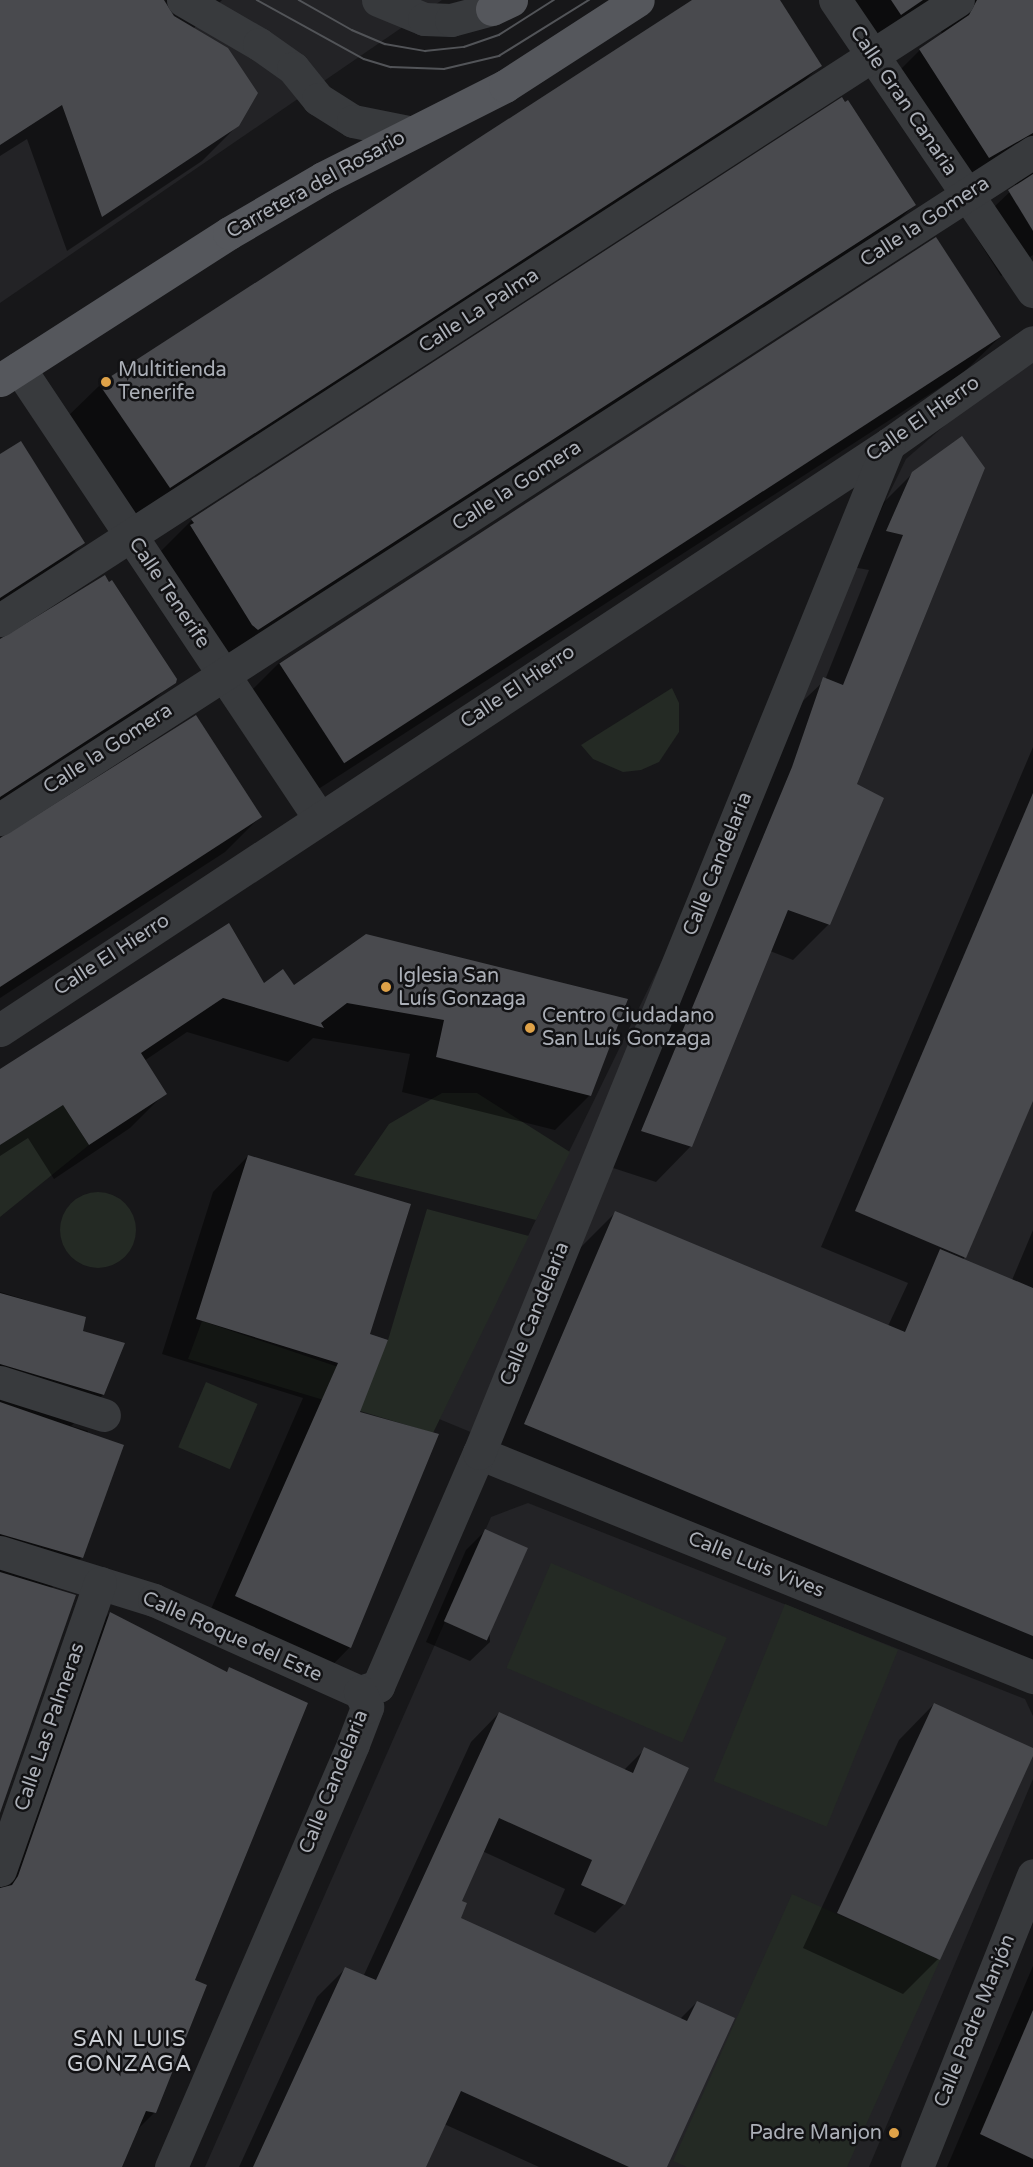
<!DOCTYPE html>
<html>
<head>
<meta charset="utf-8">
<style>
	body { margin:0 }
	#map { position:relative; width:1033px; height:2167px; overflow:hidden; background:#171719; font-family:"Varela Round",sans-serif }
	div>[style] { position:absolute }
	.built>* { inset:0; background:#232326 }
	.green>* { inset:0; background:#242a24; transform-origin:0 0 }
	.round { border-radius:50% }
	.shadow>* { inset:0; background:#0007 }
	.building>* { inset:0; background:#494a4e; transform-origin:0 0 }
	.minor>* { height:33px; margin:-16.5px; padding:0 16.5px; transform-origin:16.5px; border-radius:16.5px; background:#383a3d }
	.major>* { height:33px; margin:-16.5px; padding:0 16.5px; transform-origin:16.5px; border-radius:16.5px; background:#55575c }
	.tram>* { height:1.5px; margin:-0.75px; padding:0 0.75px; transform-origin:0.75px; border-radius:0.75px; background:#525458 }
	.dots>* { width:16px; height:16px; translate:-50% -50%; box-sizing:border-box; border:3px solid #121214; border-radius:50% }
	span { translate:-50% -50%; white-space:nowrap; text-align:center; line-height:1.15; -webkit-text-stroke:5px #121214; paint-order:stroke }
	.street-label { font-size:20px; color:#abafb7 }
	.poi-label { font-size:20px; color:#abafb7 }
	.left { translate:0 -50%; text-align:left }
	.right { translate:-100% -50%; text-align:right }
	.quarter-label { font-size:22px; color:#cbced4; letter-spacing:1.5px }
</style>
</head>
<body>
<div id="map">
	<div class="built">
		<i style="clip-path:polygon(0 0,442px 0,0 303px)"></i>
		<i style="clip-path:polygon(1033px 349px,1033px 1664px,439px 1419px,906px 459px)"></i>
		<i style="clip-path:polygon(528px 1503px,1025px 1699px,1033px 1716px,1033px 1779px,869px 2167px,205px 2167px,491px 1517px)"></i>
	</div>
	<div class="green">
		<i style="clip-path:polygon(672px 688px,679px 703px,679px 732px,659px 762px,641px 770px,623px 772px,593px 759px,581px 745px)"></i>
		<i style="clip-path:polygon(442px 1093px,477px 1093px,570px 1152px,536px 1220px,354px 1175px,389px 1124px)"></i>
		<i style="clip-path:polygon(62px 1103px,89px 1145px,0 1217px,0 1145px)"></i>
		<i class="round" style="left:60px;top:1192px;width:76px;height:76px"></i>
		<i style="clip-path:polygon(427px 1209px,529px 1236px,433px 1433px,188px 1359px,202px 1321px,371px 1378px,388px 1340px)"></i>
		<i style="left:206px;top:1382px;width:56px;height:71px;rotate:23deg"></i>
		<i style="left:551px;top:1563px;width:191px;height:114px;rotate:23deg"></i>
		<i style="left:785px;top:1604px;width:122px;height:191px;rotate:22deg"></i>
		<i style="clip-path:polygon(792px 1894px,940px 1960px,847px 2167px,687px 2167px,673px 2161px)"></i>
	</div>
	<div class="shadow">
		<i style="clip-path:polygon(0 0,222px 0,193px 29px,238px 125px,202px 161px,67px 251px,27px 139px,0 156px)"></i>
		<i style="clip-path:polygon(695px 0,778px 0,820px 65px,785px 101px,134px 522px,64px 420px,100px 385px)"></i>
		<i style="clip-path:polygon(834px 0,1033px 0,1033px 255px,1001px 276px,971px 229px,1015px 187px,1015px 177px,954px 192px,885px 85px,920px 50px,942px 35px,940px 25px,865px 48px)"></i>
		<i style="clip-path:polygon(914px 205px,878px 241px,222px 664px,157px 555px,192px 520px)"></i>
		<i style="clip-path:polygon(1000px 337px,964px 372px,306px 797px,244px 698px,279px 663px)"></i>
		<i style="clip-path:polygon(962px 438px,855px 785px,829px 924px,793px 960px,770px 951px,691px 1146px,656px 1182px,607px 1166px,788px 715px,825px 680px,869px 570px,852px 567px,877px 509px,913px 473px)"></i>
		<i style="clip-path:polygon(0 456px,83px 543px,48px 578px,0 609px)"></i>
		<i style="clip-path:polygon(0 640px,175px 679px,140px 714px,0 807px)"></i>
		<i style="clip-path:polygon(1033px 747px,1033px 1097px,963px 1260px,1012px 1280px,1033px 1230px,1033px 1686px,490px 1460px,580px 1248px,616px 1212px,888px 1326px,908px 1283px,821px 1247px)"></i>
		<i style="clip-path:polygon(260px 817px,225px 852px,0 998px,0 837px)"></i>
		<i style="clip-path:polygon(366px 935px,590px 1095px,555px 1130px,402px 1092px,410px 1054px,313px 1038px,288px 1062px,187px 1032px,144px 1061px,165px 1093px,130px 1128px,54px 1179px,28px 1138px,0 1156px,0 1070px,263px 985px,294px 987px)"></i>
		<i style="clip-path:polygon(248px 1156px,368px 1335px,358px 1413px,350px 1647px,315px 1683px,201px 1632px,303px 1398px,162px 1354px,213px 1192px)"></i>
		<i style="clip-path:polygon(0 1292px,85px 1318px,82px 1332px,103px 1395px,71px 1426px,88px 1431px,82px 1557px,50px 1589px,0 1808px)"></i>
		<i style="clip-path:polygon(485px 1531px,490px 1642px,470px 1661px,426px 1642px,466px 1550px)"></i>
		<i style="clip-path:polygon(110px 1613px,225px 1673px,229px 1669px,193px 1980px,155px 2112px,136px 2131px,120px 2167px,0 2167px,0 1871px,75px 1648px)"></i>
		<i style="clip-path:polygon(934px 1704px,1033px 1753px,938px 1959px,903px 1994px,803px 1948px,899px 1740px)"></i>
		<i style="clip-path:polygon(499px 1713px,624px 1770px,645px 1749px,624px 1904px,595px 1933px,554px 1914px,565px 1889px,482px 1851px,460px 1901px,459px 1918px,680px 2019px,697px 2002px,665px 2167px,539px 2167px,444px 2124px,424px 2167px,239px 2167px,317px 1997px,345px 1969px,363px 1977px,471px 1742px)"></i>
		<i style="clip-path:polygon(1033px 1966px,1033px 2167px,947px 2167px)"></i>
	</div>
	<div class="building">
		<i style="clip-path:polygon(0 0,164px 0,174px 16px,228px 48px,258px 93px,239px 126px,102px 217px,62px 105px,0 145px)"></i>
		<i style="clip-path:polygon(692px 0,780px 0,822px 66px,170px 488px,99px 384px)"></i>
		<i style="clip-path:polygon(891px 0,923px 0,901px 15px)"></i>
		<i style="clip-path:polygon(977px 0,1033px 0,1033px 133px,989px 158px,919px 49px,969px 15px)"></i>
		<i style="clip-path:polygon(842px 97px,845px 102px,848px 100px,916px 205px,258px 630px,252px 625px,190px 525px,194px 523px,191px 519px)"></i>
		<i style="clip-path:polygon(1033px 174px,1033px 231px,1008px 190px)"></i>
		<i style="left:936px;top:237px;width:119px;height:783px;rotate:57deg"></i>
		<i style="clip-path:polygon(962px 436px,985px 468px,857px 784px,884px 798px,830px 925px,788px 910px,692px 1147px,641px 1131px,792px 767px,823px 677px,843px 685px,903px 535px,886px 531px,912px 472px)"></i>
		<i style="clip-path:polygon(21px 441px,85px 543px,0 598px,0 454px)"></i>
		<i style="clip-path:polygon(105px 575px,109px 582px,112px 580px,177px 679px,176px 683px,0 797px,0 639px)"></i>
		<i style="clip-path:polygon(196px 715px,262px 817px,0 987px,0 838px)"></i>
		<i style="clip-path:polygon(1033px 793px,1033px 1101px,966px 1258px,855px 1211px)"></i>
		<i style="clip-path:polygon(229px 923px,264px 983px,283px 969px,294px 985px,366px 934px,628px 999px,591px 1096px,436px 1057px,444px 1020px,347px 1003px,321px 1023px,324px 1028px,223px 998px,141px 1053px,167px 1094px,89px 1145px,63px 1105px,0 1145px,0 1069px)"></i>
		<i style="clip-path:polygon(248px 1155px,411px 1204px,370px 1334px,388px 1340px,360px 1412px,439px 1434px,351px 1648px,235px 1596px,338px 1363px,196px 1319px)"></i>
		<i style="clip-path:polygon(615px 1211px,905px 1332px,940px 1249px,1033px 1288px,1033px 1636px,524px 1424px)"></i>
		<i style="clip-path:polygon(0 1293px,86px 1317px,83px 1331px,125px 1343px,104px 1395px,0 1364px)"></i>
		<i style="clip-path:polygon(0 1402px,124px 1445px,83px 1558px,0 1534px)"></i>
		<i style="left:485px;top:1529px;width:47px;height:101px;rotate:24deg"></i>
		<i style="clip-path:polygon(0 1572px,76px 1595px,0 1813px)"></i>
		<i style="clip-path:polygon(110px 1612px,227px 1672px,229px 1667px,308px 1703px,195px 1980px,207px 1985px,156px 2113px,146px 2111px,122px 2167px,0 2167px,0 1888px,12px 1885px,18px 1876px)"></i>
		<i style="clip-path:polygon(934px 1703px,1033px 1748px,1033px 1756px,940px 1960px,837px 1913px)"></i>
		<i style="clip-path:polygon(499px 1712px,633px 1773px,644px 1747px,689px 1768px,625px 1905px,581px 1885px,592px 1860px,499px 1818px,462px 1901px,467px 1903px,461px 1918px,687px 2021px,697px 2001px,735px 2018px,667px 2167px,629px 2167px,461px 2091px,426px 2167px,253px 2167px,345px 1967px,376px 1980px)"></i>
		<i style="clip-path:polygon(1033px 2010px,1033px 2159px,980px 2134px)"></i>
	</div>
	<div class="minor">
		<i style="left:183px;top:0;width:88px;rotate:30.1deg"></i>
		<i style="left:259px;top:44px;width:42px;rotate:35.2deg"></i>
		<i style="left:293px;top:68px;width:40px;rotate:51deg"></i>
		<i style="left:318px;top:99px;width:41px;rotate:32.2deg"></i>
		<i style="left:353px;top:121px;width:56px;rotate:11.3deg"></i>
		<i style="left:378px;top:0;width:50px;rotate:22.4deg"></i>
		<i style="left:424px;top:19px;width:27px;rotate:2deg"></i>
		<i style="left:451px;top:20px;width:42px;rotate:-15deg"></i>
		<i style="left:835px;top:0;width:352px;rotate:55.8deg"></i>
		<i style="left:19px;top:368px;width:542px;rotate:56.28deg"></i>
		<i style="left:0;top:620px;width:1141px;rotate:-32.91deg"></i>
		<i style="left:0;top:819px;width:1230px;rotate:-32.85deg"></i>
		<i style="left:0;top:1030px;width:1065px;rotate:-33.39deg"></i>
		<i style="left:889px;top:444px;width:176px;rotate:-35.3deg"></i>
		<i style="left:0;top:1382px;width:109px;rotate:17.6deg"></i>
		<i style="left:479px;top:1453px;width:598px;rotate:22.02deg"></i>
		<i style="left:0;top:1552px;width:161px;rotate:17.3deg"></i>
		<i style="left:154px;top:1600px;width:226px;rotate:24.1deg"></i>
		<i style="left:360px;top:1692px;width:19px;rotate:-18deg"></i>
		<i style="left:378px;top:1686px;width:254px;rotate:-66.6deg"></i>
		<i style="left:479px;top:1453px;width:1089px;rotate:-67.89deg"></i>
		<i style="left:0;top:1870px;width:304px;rotate:-70.8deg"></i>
		<i style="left:171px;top:2167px;width:460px;rotate:-66.7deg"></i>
		<i style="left:353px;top:1744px;width:40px;rotate:-69deg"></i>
		<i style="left:367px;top:1707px;width:17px;rotate:-115deg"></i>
		<i style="left:917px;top:2167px;width:314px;rotate:-68.3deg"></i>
	</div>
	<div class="major">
		<i style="left:492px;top:9px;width:21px;rotate:-25deg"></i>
		<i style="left:0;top:380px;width:272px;rotate:-32.7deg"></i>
		<i style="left:229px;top:233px;width:109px;rotate:-30.3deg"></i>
		<i style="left:323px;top:178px;width:204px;rotate:-26.8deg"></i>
		<i style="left:505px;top:86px;width:158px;rotate:-32.9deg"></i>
	</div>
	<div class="tram">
		<i style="left:257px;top:0;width:122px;rotate:28.9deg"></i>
		<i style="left:364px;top:59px;width:28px;rotate:17deg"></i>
		<i style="left:391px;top:67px;width:53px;rotate:2.2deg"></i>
		<i style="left:444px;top:69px;width:57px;rotate:-13.3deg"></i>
		<i style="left:499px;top:56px;width:106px;rotate:-31.9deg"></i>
		<i style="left:299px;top:0;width:61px;rotate:29.5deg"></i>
		<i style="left:352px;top:30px;width:36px;rotate:23deg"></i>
		<i style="left:385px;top:44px;width:41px;rotate:9.9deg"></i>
		<i style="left:425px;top:51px;width:39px;rotate:-6deg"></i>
		<i style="left:464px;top:47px;width:37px;rotate:-19deg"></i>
		<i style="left:499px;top:35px;width:65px;rotate:-32.5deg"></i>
	</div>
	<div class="dots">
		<i style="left:106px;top:382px;background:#dfa248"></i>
		<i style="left:386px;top:987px;background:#dfa248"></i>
		<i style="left:530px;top:1028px;background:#dfa248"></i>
		<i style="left:894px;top:2133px;background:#dfa248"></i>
	</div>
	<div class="street-label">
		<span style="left:903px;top:101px;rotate:56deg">Calle Gran Canaria</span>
		<span style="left:316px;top:185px;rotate:-29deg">Carretera del Rosario</span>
		<span style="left:925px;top:222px;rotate:-33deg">Calle la Gomera</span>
		<span style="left:479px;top:311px;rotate:-33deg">Calle La Palma</span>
		<span style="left:923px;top:419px;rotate:-35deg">Calle El Hierro</span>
		<span style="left:517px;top:486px;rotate:-33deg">Calle la Gomera</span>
		<span style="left:169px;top:593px;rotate:56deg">Calle Tenerife</span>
		<span style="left:518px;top:687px;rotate:-34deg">Calle El Hierro</span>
		<span style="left:108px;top:749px;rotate:-33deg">Calle la Gomera</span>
		<span style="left:718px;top:864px;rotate:-68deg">Calle Candelaria</span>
		<span style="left:112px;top:955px;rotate:-33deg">Calle El Hierro</span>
		<span style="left:535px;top:1314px;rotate:-68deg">Calle Candelaria</span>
		<span style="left:756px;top:1565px;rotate:22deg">Calle Luis Vives</span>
		<span style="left:232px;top:1637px;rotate:24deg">Calle Roque del Este</span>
		<span style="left:50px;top:1727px;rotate:-71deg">Calle Las Palmeras</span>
		<span style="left:334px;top:1782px;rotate:-68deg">Calle Candelaria</span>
		<span style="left:975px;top:2021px;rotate:-68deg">Calle Padre Manjón</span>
	</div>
	<div class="poi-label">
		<span class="left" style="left:118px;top:382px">Multitienda<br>Tenerife</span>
		<span class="left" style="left:398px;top:988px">Iglesia San<br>Luís Gonzaga</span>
		<span class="left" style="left:542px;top:1028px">Centro Ciudadano<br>San Luís Gonzaga</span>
		<span class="right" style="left:882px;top:2133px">Padre Manjon</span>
	</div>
	<div class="quarter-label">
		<span style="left:130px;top:2052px">SAN LUIS<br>GONZAGA</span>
	</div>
</div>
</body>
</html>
